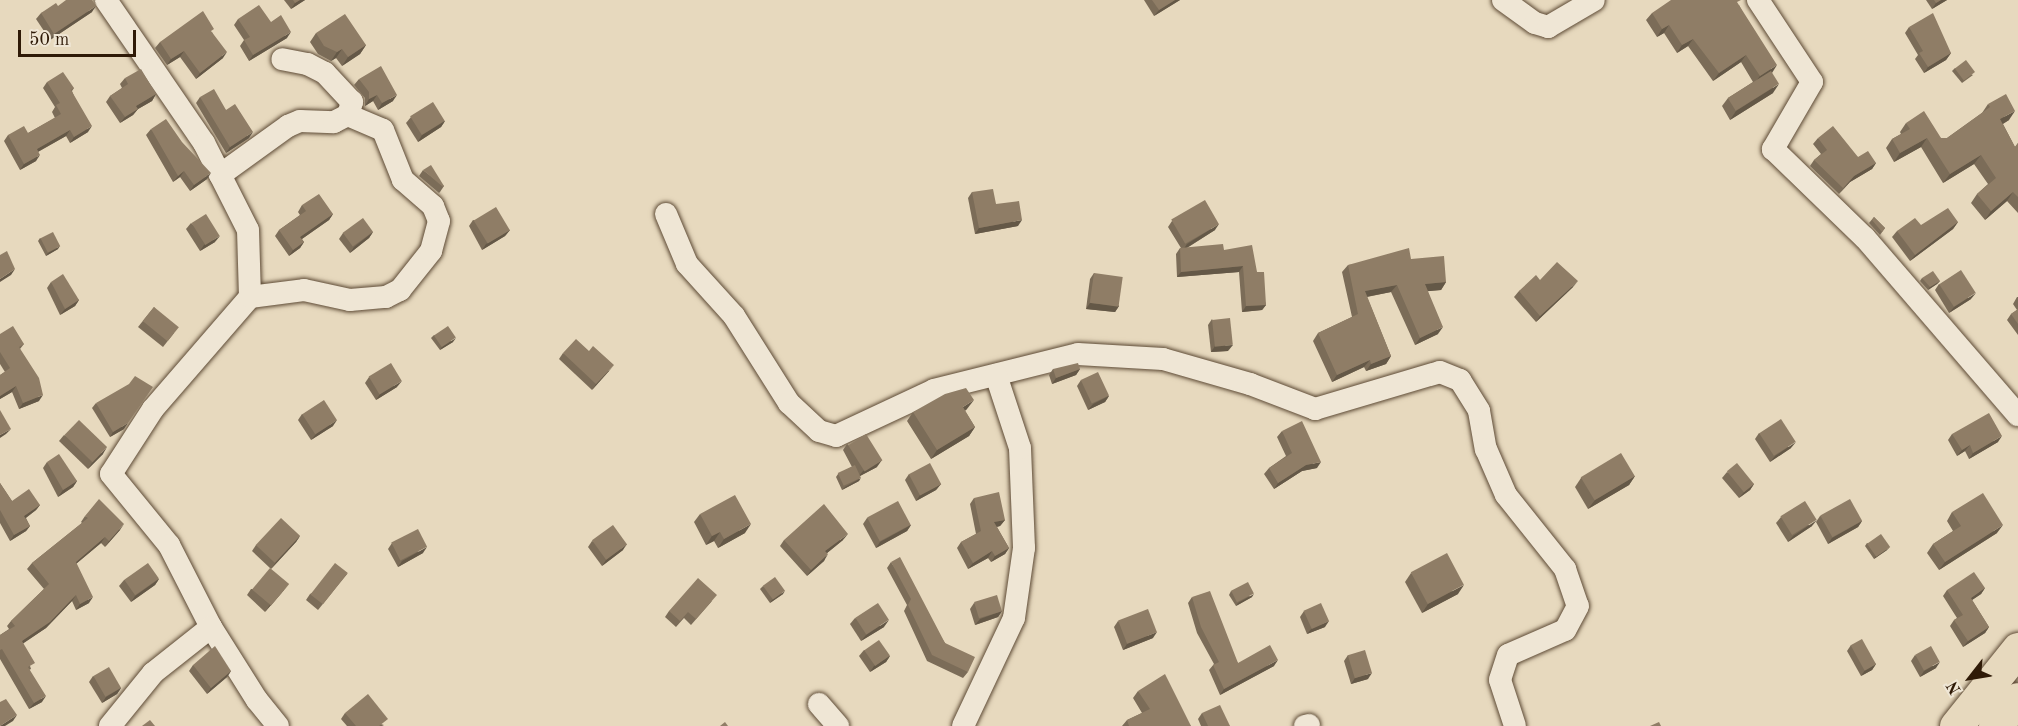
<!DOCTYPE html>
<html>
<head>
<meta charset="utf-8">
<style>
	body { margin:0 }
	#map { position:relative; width:2018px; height:726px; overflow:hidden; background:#e7d9be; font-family:"Old Standard TT",serif }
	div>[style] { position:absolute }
	.roads { filter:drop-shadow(0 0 2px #5d4a35) drop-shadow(0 0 2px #5d4a35) }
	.minor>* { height:22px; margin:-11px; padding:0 11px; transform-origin:11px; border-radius:11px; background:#efe6d5 }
	.highway>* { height:33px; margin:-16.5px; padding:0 16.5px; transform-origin:16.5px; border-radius:16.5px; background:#e7d9be }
	.wall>* { inset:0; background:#7b6c58 }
	.shaded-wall>* { inset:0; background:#645847 }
	.building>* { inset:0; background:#8f7d66; transform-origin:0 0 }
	span { translate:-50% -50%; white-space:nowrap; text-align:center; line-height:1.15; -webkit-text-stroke:4.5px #efe6d5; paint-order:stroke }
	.north { position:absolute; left:1940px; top:648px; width:60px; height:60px; -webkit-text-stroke:4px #efe6d5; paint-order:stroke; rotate:239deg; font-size:16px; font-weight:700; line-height:24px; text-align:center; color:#2f1a07 }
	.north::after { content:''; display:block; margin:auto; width:21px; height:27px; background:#2f1a07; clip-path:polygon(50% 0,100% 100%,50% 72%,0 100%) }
	.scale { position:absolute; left:18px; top:30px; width:118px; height:27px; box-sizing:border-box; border:3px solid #2f1a07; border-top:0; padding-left:8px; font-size:18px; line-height:21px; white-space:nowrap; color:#2f1a07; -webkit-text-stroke:4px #efe6d5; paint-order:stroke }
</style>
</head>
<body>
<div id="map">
	<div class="roads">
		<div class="minor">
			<i style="left:106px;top:0;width:173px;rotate:55.6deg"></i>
			<i style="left:204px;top:143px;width:97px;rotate:63.2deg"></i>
			<i style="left:248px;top:230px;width:67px;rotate:88.3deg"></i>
			<i style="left:250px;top:297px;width:148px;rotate:130.9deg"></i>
			<i style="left:153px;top:409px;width:77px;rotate:122.9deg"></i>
			<i style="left:111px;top:474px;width:92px;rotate:50.8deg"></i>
			<i style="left:169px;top:545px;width:92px;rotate:62.9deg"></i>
			<i style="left:211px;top:627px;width:86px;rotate:57.8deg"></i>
			<i style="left:257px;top:700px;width:33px;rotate:51deg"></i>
			<i style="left:1503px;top:0;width:39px;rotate:36deg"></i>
			<i style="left:1535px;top:23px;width:14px;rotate:17deg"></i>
			<i style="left:1548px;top:27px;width:53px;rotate:-30.4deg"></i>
			<i style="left:1758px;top:0;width:98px;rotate:56.6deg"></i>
			<i style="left:1812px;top:82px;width:78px;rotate:120.2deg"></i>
			<i style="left:1773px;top:149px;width:128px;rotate:44.1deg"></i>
			<i style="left:1865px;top:238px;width:234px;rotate:49.2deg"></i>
			<i style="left:220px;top:175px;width:84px;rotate:-35.8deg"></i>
			<i style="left:288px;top:126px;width:13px;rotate:-23deg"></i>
			<i style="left:300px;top:121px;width:34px;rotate:2deg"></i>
			<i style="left:334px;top:122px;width:16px;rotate:-27deg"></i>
			<i style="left:348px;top:115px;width:14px;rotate:-73deg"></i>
			<i style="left:352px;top:102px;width:40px;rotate:-133deg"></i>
			<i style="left:325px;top:73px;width:20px;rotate:-153deg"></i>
			<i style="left:307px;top:64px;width:25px;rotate:-169deg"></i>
			<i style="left:666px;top:214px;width:54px;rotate:67.2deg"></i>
			<i style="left:687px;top:264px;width:70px;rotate:47.9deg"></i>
			<i style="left:734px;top:316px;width:103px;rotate:57.7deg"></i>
			<i style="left:789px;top:403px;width:41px;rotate:43deg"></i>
			<i style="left:819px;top:431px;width:18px;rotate:16deg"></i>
			<i style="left:836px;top:436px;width:108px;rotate:-25.1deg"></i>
			<i style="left:934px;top:390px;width:148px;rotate:-14deg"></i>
			<i style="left:1078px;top:354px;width:85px;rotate:3.4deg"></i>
			<i style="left:1163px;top:359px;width:91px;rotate:16deg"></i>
			<i style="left:1250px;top:384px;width:70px;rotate:21deg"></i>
			<i style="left:1315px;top:409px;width:130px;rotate:-16.5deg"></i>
			<i style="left:1440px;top:372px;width:22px;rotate:22deg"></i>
			<i style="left:1460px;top:380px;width:36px;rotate:58deg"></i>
			<i style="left:1479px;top:411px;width:39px;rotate:80deg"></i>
			<i style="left:1486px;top:449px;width:50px;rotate:66.5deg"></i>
			<i style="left:1506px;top:495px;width:95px;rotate:51.4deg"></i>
			<i style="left:1565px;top:569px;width:39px;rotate:71deg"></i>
			<i style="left:1578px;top:606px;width:27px;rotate:118deg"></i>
			<i style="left:1565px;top:630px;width:62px;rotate:156.3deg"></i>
			<i style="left:1508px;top:655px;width:26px;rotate:108deg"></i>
			<i style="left:1500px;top:680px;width:48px;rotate:71.9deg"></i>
			<i style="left:250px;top:297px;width:54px;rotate:-7.4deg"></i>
			<i style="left:304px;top:290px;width:47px;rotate:12.3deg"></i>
			<i style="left:350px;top:300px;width:36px;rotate:-5deg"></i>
			<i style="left:386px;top:297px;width:16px;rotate:-27deg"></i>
			<i style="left:400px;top:290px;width:50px;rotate:-51.5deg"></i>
			<i style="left:431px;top:251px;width:31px;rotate:-75deg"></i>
			<i style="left:439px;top:221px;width:16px;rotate:-112deg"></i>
			<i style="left:433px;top:206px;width:40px;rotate:-139deg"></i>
			<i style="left:403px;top:180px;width:54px;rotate:-111.8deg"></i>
			<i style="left:383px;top:130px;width:38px;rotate:-157deg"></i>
			<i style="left:819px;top:704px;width:29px;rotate:49deg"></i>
			<i style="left:110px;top:726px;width:68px;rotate:-50.9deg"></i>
			<i style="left:153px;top:673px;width:74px;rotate:-38.4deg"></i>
			<i style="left:963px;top:726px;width:119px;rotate:-64.7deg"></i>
			<i style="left:1014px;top:618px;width:71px;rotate:-81.9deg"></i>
			<i style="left:1024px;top:548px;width:100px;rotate:-92.3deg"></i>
			<i style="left:1020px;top:448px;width:77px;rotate:-108.2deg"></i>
			<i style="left:1305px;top:726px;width:4px;rotate:-14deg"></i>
		</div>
		<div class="highway">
			<i style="left:1956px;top:726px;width:99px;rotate:-51.2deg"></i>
			<i style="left:1995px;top:726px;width:35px;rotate:-50deg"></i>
		</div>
	</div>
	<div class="wall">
		<i style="clip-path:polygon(284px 0,305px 0,291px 9px)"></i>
		<i style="clip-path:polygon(1144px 0,1180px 0,1154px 16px)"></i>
		<i style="clip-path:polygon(1926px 0,1947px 0,1932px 9px)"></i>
		<i style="clip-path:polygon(1739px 5px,1772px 72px,1773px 93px,1730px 120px,1722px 106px,1728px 98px,1753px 82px,1741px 62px,1713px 81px,1688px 46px,1677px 53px,1664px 33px,1657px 37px,1646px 20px,1652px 13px)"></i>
		<i style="clip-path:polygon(58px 6px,92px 12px,50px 40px,36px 19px,41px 13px)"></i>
		<i style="clip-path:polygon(238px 19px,271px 22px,287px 38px,249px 61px,240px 46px,244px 40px,234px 25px)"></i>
		<i style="clip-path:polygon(1909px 27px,1951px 53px,1946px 60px,1924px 73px,1915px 59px,1918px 55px,1905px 33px)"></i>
		<i style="clip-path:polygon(212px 32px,223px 58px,196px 79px,180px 57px,167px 65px,155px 48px,160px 42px)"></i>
		<i style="clip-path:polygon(316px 33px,366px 45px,360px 54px,342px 66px,336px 58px,331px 61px,318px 54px,310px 42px)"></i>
		<i style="clip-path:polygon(1955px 68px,1973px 75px,1962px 83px,1952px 71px)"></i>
		<i style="clip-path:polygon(125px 78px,156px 94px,152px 101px,138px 109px,133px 115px,120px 123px,106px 102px,110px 96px,122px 88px,120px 84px)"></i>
		<i style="clip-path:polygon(359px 79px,393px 101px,378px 110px,373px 101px,365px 106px,365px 98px,354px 85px)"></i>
		<i style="clip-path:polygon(47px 82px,74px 88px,72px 91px,88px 132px,70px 143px,66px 136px,38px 152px,36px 161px,20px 170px,4px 141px,8px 135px,28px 133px,55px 118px,52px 112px,55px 107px,43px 88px)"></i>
		<i style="clip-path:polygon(200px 97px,226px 110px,249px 138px,226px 153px,196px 103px)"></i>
		<i style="clip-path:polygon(1988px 104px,2009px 120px,2003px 124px,2015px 147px,2018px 143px,2018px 213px,2007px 201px,1985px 220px,1971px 203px,1977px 194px,1988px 184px,1974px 164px,1943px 183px,1921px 147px,1894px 162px,1886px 148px,1892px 139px,1901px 134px,1900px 132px,1906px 123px,1941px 138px,1947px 138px,1982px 113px)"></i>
		<i style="clip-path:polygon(411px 117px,445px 121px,441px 127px,418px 142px,406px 123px)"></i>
		<i style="clip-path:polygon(151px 129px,207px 179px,190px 191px,180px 177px,173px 182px,146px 135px)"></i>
		<i style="clip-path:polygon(1818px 138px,1858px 157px,1876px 163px,1872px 169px,1850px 182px,1839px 194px,1810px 166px,1814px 160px,1821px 154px,1813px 144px)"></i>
		<i style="clip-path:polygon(423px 170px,444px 186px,440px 192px,439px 193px,419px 176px)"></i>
		<i style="clip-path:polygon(972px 192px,996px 204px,1018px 226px,975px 234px,968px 198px)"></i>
		<i style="clip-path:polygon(302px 205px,333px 214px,329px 220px,302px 239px,304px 242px,300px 248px,289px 256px,275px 236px,279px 230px,300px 215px,298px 212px)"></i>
		<i style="clip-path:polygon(1874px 217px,1885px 228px,1880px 235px,1869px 223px)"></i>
		<i style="clip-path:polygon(473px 220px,510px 230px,505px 236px,482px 250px,469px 226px)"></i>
		<i style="clip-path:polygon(1172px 221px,1215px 230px,1187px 248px,1224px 250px,1257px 272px,1266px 305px,1262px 310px,1242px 312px,1239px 272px,1177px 277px,1176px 254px,1180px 248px,1181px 248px,1168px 227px)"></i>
		<i style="clip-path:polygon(1958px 222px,1953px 229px,1910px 261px,1892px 237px,1897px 231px,1921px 225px)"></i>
		<i style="clip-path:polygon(191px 223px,215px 242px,200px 251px,186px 229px)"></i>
		<i style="clip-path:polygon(373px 232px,369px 238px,350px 253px,339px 239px,343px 233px)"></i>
		<i style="clip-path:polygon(40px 238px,58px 249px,46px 256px,38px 241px)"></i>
		<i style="clip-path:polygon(1411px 259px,1446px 282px,1441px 290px,1427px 291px,1438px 334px,1415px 345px,1391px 292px,1367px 297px,1391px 356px,1386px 364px,1366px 371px,1364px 367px,1332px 382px,1313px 341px,1318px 333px,1352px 317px,1342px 272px,1348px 265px)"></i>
		<i style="clip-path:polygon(1094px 273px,1119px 306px,1115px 312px,1086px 309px,1090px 279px)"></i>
		<i style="clip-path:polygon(1922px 278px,1940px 281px,1937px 284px,1928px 290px,1920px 281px)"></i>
		<i style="clip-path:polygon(1540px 280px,1573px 287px,1536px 322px,1514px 297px,1519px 291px)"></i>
		<i style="clip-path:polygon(51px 282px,79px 300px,75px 306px,60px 315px,47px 288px)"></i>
		<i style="clip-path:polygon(1939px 284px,1971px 299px,1949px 313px,1935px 290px)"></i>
		<i style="clip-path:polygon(2017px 297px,2018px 297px,2018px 335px,2007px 320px,2011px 314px,2017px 310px,2013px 304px)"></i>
		<i style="clip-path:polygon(154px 307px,174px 333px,163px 347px,138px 327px)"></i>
		<i style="clip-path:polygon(1212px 319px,1228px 351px,1211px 352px,1208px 325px)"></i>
		<i style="clip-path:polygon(0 334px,24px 344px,20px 349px,39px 401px,19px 409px,12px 392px,0 399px,0 375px,5px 372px,0 364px)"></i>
		<i style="clip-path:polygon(434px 335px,453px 342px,440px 350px,431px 338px)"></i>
		<i style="clip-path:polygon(563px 353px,609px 371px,592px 390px,559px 359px)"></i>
		<i style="clip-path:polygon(1053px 369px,1080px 369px,1076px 375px,1052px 384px,1049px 375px)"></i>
		<i style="clip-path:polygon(369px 377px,397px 387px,376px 400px,365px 383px)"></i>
		<i style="clip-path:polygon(1081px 380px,1109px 396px,1105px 402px,1088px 410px,1077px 386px)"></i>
		<i style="clip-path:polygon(96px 403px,124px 429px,110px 437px,92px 408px)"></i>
		<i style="clip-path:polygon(967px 409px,965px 411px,975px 427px,969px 436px,931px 459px,907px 421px,913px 412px)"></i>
		<i style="clip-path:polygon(302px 414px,333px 426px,311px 440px,298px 420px)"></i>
		<i style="clip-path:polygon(1282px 431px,1317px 468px,1302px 471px,1274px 489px,1264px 474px,1269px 468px,1286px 456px,1277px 437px)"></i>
		<i style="clip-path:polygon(1759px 433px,1791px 448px,1770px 462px,1755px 439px)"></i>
		<i style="clip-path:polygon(1952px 434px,1998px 442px,1969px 459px,1965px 451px,1957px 456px,1948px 440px)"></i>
		<i style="clip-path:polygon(64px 435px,103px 454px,88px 469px,59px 441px)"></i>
		<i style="clip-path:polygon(847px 444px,877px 467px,860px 476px,859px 481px,842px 490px,836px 477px,838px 474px,852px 467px,843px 450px)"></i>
		<i style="clip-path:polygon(47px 462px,77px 481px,73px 487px,58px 497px,43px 468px)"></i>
		<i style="clip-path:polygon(1727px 472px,1754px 484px,1750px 490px,1739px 498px,1722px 478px)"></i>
		<i style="clip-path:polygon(909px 474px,941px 484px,936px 490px,916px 501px,905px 480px)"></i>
		<i style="clip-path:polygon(1635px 476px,1629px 485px,1588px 509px,1575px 487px,1581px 478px)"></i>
		<i style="clip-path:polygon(0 483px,12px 501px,40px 505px,36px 510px,26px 518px,30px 526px,26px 531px,10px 541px,0 523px)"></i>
		<i style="clip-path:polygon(974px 498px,1005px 520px,1000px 526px,997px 527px,1009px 548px,1005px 554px,991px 562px,988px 558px,968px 569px,957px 548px,961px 542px,976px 534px,970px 504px)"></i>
		<i style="clip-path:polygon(1952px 512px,1997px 533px,1939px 570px,1927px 553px,1933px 544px,1953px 531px,1947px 521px)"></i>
		<i style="clip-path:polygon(700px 514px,745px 533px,718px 548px,714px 541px,706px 545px,694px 522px)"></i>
		<i style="clip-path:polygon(85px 516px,120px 530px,105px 547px,101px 543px,76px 564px,89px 603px,76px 610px,72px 601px,46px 628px,23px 643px,31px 669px,29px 670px,42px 702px,29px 709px,0 659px,0 635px,9px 629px,7px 626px,11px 621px,44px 589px,27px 569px,32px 563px,82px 523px,81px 522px)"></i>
		<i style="clip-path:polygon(1820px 516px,1862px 521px,1858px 527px,1828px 544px,1816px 522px)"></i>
		<i style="clip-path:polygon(1781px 517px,1812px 526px,1788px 542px,1776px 523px)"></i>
		<i style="clip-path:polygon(867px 518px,911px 525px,907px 531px,876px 548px,863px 524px)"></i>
		<i style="clip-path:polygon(300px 536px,296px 542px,271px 569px,252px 551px,256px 545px)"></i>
		<i style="clip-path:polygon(784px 540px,843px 540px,827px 553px,824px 561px,807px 576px,780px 546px)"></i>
		<i style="clip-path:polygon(592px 541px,623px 550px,602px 566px,588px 547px)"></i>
		<i style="clip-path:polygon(392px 543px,423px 553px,398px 567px,388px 549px)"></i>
		<i style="clip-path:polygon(1867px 543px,1887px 550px,1874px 559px,1865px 546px)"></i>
		<i style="clip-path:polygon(891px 562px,945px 643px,968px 672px,963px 678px,927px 661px,904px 611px,907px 605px,887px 568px)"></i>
		<i style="clip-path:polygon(348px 573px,318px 610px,306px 600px,310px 594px)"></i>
		<i style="clip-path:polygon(1411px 573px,1458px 594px,1422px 613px,1405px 582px)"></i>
		<i style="clip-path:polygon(159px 579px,155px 585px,131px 602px,119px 586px,124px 580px)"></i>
		<i style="clip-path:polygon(763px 586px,783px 594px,770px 603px,760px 589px)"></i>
		<i style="clip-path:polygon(1985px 588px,1981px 594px,1972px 600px,1989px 627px,1985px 633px,1963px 647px,1950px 626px,1954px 620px,1957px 618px,1943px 596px,1947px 590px)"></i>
		<i style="clip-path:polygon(251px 589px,284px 590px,265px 612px,247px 595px)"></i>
		<i style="clip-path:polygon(1231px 591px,1252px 597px,1236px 606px,1229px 595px)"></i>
		<i style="clip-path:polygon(1192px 597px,1238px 663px,1274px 666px,1220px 695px,1209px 670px,1214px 664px,1197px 633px,1188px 603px)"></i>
		<i style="clip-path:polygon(712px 601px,691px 625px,684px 618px,676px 627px,665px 617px,669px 611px)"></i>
		<i style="clip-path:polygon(974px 603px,1002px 611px,998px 617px,975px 625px,970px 609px)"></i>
		<i style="clip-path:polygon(1304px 611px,1325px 627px,1307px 634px,1300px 617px)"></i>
		<i style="clip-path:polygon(855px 618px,884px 627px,861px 641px,850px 624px)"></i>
		<i style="clip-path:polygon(1118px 621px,1153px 638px,1123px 650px,1114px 627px)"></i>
		<i style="clip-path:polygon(1851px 645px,1876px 664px,1872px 670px,1861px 676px,1847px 651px)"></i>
		<i style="clip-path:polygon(864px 650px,890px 656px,886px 662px,870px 672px,859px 656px)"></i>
		<i style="clip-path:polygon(1348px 655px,1368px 679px,1351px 684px,1344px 661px)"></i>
		<i style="clip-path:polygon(1915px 655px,1936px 668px,1920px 677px,1911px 661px)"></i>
		<i style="clip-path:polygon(193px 665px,231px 671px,227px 677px,207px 694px,189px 671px)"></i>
		<i style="clip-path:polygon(93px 676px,121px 688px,117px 694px,102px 703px,89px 682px)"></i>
		<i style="clip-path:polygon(1138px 691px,1191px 726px,1122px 726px,1127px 720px,1142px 713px,1133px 698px)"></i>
		<i style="clip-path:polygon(345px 713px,384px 725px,382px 726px,347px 726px,341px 719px)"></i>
		<i style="clip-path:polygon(1202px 713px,1230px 726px,1201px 726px,1198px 719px)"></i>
	</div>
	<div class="shaded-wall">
		<i style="clip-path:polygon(300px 0,305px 0,291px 9px,295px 3px)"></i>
		<i style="clip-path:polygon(1175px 0,1180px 0,1154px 16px,1159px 10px)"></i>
		<i style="clip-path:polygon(1941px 0,1947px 0,1932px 9px,1936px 3px)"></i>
		<i style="clip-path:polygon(96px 6px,92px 12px,50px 40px,54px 34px)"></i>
		<i style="clip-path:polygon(1669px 25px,1664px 33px,1657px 37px,1662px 29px)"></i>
		<i style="clip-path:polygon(291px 32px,287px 38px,249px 61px,253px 55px)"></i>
		<i style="clip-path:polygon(1693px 39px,1688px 46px,1677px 53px,1682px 45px)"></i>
		<i style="clip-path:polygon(366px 45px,360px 54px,342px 66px,348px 57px)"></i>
		<i style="clip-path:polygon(342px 49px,336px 58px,331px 61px,337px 52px)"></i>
		<i style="clip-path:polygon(184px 51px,180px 57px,167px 65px,171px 59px)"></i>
		<i style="clip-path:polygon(227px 52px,223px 58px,196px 79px,200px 73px)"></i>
		<i style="clip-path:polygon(1951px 53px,1946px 60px,1924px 73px,1928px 67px)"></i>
		<i style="clip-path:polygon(1746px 55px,1741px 62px,1713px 81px,1719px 73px)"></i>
		<i style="clip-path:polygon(1777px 65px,1772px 73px,1754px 84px,1760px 76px)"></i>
		<i style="clip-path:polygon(1779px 84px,1773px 93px,1730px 120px,1736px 111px)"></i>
		<i style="clip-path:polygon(156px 94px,152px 101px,138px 109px,133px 115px,120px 123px,125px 117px,136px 106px)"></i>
		<i style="clip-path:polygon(377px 95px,373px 101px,365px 106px,369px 99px)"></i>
		<i style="clip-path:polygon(397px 95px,393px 101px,378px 110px,382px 103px)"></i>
		<i style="clip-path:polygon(2015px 111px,2009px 120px,1994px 129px,2000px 119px)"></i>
		<i style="clip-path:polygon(445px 121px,441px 127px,418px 142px,422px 135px)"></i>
		<i style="clip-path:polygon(92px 126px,88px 132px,70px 143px,74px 137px)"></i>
		<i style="clip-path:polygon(70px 130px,66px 136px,32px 155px,37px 149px)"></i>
		<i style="clip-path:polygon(253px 132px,249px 138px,226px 153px,230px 147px)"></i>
		<i style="clip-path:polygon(1927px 138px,1921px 147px,1894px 162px,1900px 153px)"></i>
		<i style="clip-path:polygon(40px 155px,36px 161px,20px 170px,24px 164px)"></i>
		<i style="clip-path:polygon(1981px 155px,1974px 164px,1943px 183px,1950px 174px)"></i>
		<i style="clip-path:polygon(1876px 163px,1872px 169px,1850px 182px,1839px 194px,1854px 176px)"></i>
		<i style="clip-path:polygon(184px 171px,180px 177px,173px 182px,178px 176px)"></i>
		<i style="clip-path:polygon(211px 173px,207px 179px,190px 191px,194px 185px)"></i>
		<i style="clip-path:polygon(2013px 192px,2007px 201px,1985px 220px,1991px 211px)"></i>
		<i style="clip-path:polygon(333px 214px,329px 220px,296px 243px,300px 237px)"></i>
		<i style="clip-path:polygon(1022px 220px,1018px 226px,975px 234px,979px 228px)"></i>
		<i style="clip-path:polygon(1958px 222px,1953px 229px,1910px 261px,1915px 255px)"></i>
		<i style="clip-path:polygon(1219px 224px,1215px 230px,1183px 250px,1187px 244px)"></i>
		<i style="clip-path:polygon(510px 230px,505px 236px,482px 250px,486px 244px)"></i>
		<i style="clip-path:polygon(373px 232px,369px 238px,350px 253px,354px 247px)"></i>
		<i style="clip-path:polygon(220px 236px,215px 242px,200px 251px,204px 245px)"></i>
		<i style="clip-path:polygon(304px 242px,300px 248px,289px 256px,293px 250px)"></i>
		<i style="clip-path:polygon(60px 246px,58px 249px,46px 256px,48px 253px)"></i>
		<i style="clip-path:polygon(1243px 266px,1239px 272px,1177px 277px,1181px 272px)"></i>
		<i style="clip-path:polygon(15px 269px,11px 275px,0 282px,0 279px)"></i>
		<i style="clip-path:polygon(1578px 281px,1573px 287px,1536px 322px,1540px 316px)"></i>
		<i style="clip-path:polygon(1940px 281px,1937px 284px,1928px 290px,1930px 287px)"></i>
		<i style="clip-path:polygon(1446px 282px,1441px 290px,1419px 292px,1425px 284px)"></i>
		<i style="clip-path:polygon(1397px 285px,1391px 292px,1360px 298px,1365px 291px)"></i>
		<i style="clip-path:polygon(1976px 293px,1971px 299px,1949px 313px,1954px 307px)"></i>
		<i style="clip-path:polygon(79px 300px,75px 306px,60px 315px,65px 309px)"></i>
		<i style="clip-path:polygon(1090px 303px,1119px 306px,1115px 312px,1086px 309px)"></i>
		<i style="clip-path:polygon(1266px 305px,1262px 310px,1242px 312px,1246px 306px)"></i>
		<i style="clip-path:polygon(1443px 327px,1438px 334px,1415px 345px,1420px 338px)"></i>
		<i style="clip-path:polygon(456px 338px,453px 342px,440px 350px,442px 347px)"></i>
		<i style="clip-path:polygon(1233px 345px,1228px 351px,1211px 352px,1215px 346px)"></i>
		<i style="clip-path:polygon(1391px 356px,1386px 364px,1366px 371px,1371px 364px)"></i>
		<i style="clip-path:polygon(1370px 360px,1364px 367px,1332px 382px,1337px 375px)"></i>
		<i style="clip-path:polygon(614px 365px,609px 371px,592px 390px,596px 384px)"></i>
		<i style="clip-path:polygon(1080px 369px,1076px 375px,1052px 384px,1056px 378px)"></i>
		<i style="clip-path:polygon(402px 381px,397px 387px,376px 400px,380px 394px)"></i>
		<i style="clip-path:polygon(16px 386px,12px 392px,0 399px,0 396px)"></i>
		<i style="clip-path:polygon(43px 395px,39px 401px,19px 409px,23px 403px)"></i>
		<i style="clip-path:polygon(1109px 396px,1105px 402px,1088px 410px,1093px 404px)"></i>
		<i style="clip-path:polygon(974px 400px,967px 409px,956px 416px,963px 407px)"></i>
		<i style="clip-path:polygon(337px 420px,333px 426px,311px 440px,316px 434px)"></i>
		<i style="clip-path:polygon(128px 423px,124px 429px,110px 437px,113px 432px)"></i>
		<i style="clip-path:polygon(975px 427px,969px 436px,931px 459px,937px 450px)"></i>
		<i style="clip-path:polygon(11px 429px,6px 434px,0 438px,0 435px)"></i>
		<i style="clip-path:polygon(2002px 436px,1998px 442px,1969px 459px,1973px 453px)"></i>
		<i style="clip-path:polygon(1796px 442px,1791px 448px,1770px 462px,1775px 456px)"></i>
		<i style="clip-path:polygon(1970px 445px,1965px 451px,1957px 456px,1962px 450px)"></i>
		<i style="clip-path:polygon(107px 447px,103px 454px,88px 469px,92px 463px)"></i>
		<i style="clip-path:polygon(882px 460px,877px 467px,858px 477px,863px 471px)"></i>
		<i style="clip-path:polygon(1321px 462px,1317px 468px,1302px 471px,1274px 489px,1278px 483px,1306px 465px)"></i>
		<i style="clip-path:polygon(1635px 476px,1629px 485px,1588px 509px,1595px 500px)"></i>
		<i style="clip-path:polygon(861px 478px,859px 481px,842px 490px,845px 487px)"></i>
		<i style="clip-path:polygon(77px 481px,73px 487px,58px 497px,63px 490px)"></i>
		<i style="clip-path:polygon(941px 484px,936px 490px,916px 501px,920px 495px)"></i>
		<i style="clip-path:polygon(1754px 484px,1750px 490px,1739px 498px,1744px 492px)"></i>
		<i style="clip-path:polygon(40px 505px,36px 510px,20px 522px,24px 516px)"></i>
		<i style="clip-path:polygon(1005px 520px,1000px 526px,990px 528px,994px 522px)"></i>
		<i style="clip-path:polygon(1817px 520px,1812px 526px,1788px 542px,1793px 536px)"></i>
		<i style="clip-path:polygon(1862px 521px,1858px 527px,1828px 544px,1832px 538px)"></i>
		<i style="clip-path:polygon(124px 524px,120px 530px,105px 547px,109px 541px)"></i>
		<i style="clip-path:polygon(751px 524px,745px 533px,718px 548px,724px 539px)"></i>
		<i style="clip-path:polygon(911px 525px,907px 531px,876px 548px,880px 542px)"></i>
		<i style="clip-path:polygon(2003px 525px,1997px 533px,1939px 570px,1945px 562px)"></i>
		<i style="clip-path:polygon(30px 526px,26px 531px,10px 541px,14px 535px)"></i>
		<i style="clip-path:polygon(720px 532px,714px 541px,706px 545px,712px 536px)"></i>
		<i style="clip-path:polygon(848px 534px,843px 540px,821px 558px,825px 551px)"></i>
		<i style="clip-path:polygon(300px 536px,296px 542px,271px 569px,276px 562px)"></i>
		<i style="clip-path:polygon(105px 537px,101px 543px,71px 568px,76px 562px)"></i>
		<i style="clip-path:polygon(627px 544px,623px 550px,602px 566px,606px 560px)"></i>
		<i style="clip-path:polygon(427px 547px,423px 553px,398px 567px,402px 561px)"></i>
		<i style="clip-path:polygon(1890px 547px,1887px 550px,1874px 559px,1876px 556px)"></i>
		<i style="clip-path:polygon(1009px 548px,1005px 554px,991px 562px,995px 556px)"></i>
		<i style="clip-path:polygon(992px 551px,988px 558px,968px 569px,973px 563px)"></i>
		<i style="clip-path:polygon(828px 554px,824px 561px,807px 576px,811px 570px)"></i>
		<i style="clip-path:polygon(159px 579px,155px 585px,131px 602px,135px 596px)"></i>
		<i style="clip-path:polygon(289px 584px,284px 590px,265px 612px,269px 606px)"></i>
		<i style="clip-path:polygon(1464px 585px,1458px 594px,1422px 613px,1428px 604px)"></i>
		<i style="clip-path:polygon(1985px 588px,1981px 594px,1966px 604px,1971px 598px)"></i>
		<i style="clip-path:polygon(785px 591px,783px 594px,770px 603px,772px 600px)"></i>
		<i style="clip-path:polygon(1254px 594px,1252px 597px,1236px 606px,1238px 603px)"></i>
		<i style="clip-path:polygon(76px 595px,72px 601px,46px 628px,18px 647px,22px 641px)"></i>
		<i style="clip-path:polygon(93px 597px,89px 603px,76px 610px,80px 604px)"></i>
		<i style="clip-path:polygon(1002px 611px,998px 617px,975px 625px,980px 619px)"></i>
		<i style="clip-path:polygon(889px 620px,884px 627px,861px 641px,866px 635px)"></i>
		<i style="clip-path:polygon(1329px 621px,1325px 627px,1307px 634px,1312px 628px)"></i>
		<i style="clip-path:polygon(1989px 627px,1985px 633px,1963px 647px,1968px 641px)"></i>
		<i style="clip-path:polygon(1157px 632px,1153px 638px,1123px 650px,1127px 644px)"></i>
		<i style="clip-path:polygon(890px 656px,886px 662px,870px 672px,874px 666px)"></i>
		<i style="clip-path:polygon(1278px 660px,1274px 666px,1220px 695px,1224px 689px)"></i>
		<i style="clip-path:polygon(1940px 662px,1936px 668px,1920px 677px,1924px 671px)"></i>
		<i style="clip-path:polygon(1876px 664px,1872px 670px,1861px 676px,1865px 670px)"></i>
		<i style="clip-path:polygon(231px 671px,227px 677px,207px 694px,211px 688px)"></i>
		<i style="clip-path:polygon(1372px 673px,1368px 679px,1351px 684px,1355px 678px)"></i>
		<i style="clip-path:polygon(121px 688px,117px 694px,102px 703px,106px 697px)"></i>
		<i style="clip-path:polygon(46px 696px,42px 702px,29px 709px,34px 703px)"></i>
		<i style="clip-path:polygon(17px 715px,13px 721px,5px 726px,0 726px)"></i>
	</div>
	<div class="building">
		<i style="clip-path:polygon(66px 0,92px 0,96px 6px,54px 34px,41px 13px,56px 3px,58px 6px)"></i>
		<i style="clip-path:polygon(293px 0,300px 0,295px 3px)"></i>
		<i style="clip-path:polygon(1152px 0,1175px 0,1159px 10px)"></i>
		<i style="clip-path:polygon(1671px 0,1741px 0,1737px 2px,1777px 65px,1760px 76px,1746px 55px,1719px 73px,1693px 39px,1682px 45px,1669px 25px,1662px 29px,1652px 13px)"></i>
		<i style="clip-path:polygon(1934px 0,1941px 0,1936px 3px)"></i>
		<i style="clip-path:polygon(259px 5px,271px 22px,281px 15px,291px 32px,253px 55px,244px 40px,250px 37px,238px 19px)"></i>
		<i style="clip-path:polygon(203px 11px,214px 29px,211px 31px,227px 52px,200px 73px,184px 51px,171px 59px,160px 42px)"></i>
		<i style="clip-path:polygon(1933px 13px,1951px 53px,1928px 67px,1919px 53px,1923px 51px,1909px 27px)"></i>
		<i style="clip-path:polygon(345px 14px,366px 45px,348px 57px,342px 49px,337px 52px,324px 46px,316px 33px)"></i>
		<i style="left:1966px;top:60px;width:15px;height:14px;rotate:53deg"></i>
		<i style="clip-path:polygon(381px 66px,397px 95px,382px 103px,377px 95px,369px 99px,369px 92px,359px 79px)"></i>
		<i style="clip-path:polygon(141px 69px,156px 94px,136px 106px,138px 109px,125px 117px,110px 96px,128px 84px,125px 78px)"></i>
		<i style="left:1771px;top:71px;width:15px;height:51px;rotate:58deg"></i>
		<i style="clip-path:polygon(63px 72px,74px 88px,71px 90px,92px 126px,74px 137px,70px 130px,37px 149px,40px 155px,24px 164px,8px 135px,24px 126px,28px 133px,61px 114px,56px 105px,60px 103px,47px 82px)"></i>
		<i style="clip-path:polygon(214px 89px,226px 110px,235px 104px,253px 132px,230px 147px,200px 97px)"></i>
		<i style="clip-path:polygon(2006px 94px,2015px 111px,2000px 119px,2015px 147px,2018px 143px,2018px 197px,2013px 192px,1991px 211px,1977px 194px,1996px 178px,1981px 155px,1950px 174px,1927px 138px,1900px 153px,1892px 139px,1910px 129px,1906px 123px,1924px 111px,1941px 138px,1947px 138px,1990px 107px,1988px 104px)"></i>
		<i style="left:433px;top:102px;width:22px;height:27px;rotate:58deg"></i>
		<i style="clip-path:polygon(166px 119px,182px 142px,211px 173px,194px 185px,184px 171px,178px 176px,151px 129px)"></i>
		<i style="clip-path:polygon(1833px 126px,1858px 157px,1868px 151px,1876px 163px,1854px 176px,1843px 188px,1814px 160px,1827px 150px,1818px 138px)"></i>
		<i style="clip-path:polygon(431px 165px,444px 186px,443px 187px,423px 170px)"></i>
		<i style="clip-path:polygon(993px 189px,996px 204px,1019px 201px,1022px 220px,979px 228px,972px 192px)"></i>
		<i style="clip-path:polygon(319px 194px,333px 214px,300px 237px,304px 242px,293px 250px,279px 230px,306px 211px,302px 205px)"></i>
		<i style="left:1205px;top:200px;width:28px;height:39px;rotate:60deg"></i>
		<i style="left:496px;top:207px;width:27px;height:26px;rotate:59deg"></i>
		<i style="clip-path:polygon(1948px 208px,1958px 222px,1915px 255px,1897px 231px,1915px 218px,1921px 225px)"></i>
		<i style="left:206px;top:214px;width:26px;height:17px;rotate:58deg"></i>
		<i style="clip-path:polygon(1874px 217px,1885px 228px,1882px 232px,1872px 220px)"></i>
		<i style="left:363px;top:218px;width:17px;height:25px;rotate:54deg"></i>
		<i style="left:53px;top:232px;width:16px;height:14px;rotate:63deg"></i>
		<i style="clip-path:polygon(1223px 244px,1224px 250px,1252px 245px,1257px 272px,1264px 272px,1266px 305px,1246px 306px,1243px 266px,1181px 272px,1180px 248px)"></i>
		<i style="clip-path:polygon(1409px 248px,1411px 259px,1444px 256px,1446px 282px,1425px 284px,1443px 327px,1420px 338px,1397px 285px,1365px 291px,1391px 356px,1371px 364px,1370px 360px,1337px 375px,1318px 333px,1358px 314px,1348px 265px)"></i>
		<i style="clip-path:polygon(7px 251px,15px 269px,0 279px,0 255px)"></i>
		<i style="clip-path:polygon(1557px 262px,1578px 281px,1540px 316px,1519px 291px,1536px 275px,1540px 280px)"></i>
		<i style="left:1961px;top:270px;width:27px;height:26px;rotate:57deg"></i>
		<i style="clip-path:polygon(1933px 271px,1940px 281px,1930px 287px,1922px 278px)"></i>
		<i style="left:1094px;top:273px;width:29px;height:30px;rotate:8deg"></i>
		<i style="clip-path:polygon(63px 274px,79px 300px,65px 309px,51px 282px)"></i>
		<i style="left:154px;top:307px;width:32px;height:18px;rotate:39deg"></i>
		<i style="clip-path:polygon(2018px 309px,2018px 324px,2011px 314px)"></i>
		<i style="left:1230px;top:318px;width:27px;height:18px;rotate:84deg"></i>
		<i style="clip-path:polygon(13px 326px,24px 344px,19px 347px,39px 378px,43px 395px,23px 403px,16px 386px,0 396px,0 375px,10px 368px,0 352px,0 334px)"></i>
		<i style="left:448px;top:326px;width:14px;height:17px;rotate:56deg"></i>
		<i style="clip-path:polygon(576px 339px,589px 351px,593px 346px,614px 365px,596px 384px,563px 353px)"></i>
		<i style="left:391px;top:363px;width:21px;height:26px;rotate:59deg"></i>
		<i style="clip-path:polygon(1078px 363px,1080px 369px,1056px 378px,1053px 369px)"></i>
		<i style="left:1098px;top:372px;width:26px;height:19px;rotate:65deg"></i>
		<i style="clip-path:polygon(135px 376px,153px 387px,128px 423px,113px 432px,96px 403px,129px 384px)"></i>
		<i style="clip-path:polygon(966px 388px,974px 400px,963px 407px,975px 427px,937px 450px,913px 412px,945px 394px)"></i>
		<i style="left:324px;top:400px;width:24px;height:26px;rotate:57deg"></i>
		<i style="clip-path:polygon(0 410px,11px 429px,0 435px)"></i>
		<i style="clip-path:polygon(1989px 413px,2002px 436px,1973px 453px,1970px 445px,1962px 450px,1952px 434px)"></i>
		<i style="left:1781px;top:419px;width:27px;height:26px;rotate:57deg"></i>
		<i style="left:79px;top:420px;width:39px;height:21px;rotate:44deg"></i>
		<i style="clip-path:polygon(1302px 421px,1321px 462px,1306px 465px,1278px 483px,1269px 468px,1292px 453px,1282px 431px)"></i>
		<i style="left:866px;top:434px;width:31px;height:21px;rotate:58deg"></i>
		<i style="left:1621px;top:453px;width:27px;height:47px;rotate:59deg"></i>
		<i style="clip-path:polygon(59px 454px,77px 481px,63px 490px,47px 462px)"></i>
		<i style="left:930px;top:463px;width:24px;height:24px;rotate:62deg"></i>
		<i style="left:1737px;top:463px;width:27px;height:13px;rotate:51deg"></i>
		<i style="left:855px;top:465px;width:14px;height:19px;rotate:65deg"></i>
		<i style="clip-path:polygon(0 483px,12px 501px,29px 489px,40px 505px,24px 516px,30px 526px,14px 535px,0 510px)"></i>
		<i style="clip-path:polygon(999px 492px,1005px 520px,994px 522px,1009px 548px,995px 556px,992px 551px,973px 563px,961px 542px,981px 531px,974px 498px)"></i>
		<i style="clip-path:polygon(1983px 493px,2003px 525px,1945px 562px,1933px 544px,1961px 526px,1952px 512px)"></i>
		<i style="clip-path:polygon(735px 495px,751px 524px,724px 539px,720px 532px,712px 536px,700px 514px)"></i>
		<i style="clip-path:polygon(99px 499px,124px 524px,109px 541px,105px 537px,76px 562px,93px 597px,80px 604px,76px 595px,50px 622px,22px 641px,35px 663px,28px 667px,46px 696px,34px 703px,2px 649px,0 650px,0 635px,15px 626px,11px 621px,49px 584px,32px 563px,88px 518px,85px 516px)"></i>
		<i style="left:1850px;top:499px;width:25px;height:34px;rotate:61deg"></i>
		<i style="left:898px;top:501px;width:27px;height:35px;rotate:62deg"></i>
		<i style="left:1805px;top:501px;width:22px;height:29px;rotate:58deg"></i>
		<i style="clip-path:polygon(824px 504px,848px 534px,825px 551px,828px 554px,811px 570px,784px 540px)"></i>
		<i style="left:281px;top:518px;width:26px;height:37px;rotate:43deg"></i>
		<i style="left:613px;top:525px;width:24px;height:26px;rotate:54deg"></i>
		<i style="left:418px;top:529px;width:20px;height:30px;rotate:63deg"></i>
		<i style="left:1881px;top:534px;width:16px;height:17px;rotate:55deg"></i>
		<i style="left:1447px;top:553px;width:36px;height:41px;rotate:62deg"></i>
		<i style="clip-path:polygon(900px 557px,945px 643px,975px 657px,968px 672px,932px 655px,908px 605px,911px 599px,891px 562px)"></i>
		<i style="left:148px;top:563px;width:19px;height:29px;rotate:55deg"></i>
		<i style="left:335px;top:563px;width:16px;height:40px;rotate:38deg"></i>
		<i style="left:270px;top:568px;width:25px;height:28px;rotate:40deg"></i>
		<i style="clip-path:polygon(1974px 572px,1985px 588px,1971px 598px,1989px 627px,1968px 641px,1954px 620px,1963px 615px,1947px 590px)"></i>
		<i style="left:775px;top:577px;width:17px;height:15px;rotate:54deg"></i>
		<i style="clip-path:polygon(698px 578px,717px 595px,696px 619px,688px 612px,680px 621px,669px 611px)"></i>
		<i style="left:1248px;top:582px;width:13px;height:19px;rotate:63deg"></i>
		<i style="clip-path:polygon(1210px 591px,1238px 663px,1270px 645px,1278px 660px,1224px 689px,1213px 665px,1219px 662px,1201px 627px,1192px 597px)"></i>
		<i style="left:997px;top:595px;width:17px;height:24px;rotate:73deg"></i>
		<i style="left:878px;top:603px;width:20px;height:27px;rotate:57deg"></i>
		<i style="left:1321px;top:603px;width:20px;height:19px;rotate:66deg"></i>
		<i style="left:1148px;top:609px;width:25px;height:32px;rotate:69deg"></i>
		<i style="left:1862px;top:639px;width:29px;height:13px;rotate:61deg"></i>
		<i style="left:879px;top:640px;width:19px;height:18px;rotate:55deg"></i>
		<i style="clip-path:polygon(215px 646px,231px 671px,211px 688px,193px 665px)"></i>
		<i style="left:1931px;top:646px;width:18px;height:18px;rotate:61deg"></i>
		<i style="left:1365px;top:650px;width:24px;height:18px;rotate:73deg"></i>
		<i style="left:109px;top:667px;width:24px;height:18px;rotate:60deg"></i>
		<i style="clip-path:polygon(1165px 674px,1191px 726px,1129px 726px,1127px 720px,1150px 709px,1138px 691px)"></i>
		<i style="clip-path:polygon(368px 694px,388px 719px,379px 726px,356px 726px,345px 713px)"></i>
		<i style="clip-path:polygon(6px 699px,17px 715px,0 726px,0 702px)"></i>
		<i style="clip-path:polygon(1220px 705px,1230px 726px,1208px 726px,1202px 713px)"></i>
		<i style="clip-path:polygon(150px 720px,155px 726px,142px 726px)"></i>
		<i style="clip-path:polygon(725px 722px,728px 726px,720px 726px)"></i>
		<i style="clip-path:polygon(1659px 722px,1661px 726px,1650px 726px)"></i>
	</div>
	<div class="north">N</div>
	<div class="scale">50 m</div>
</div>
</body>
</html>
